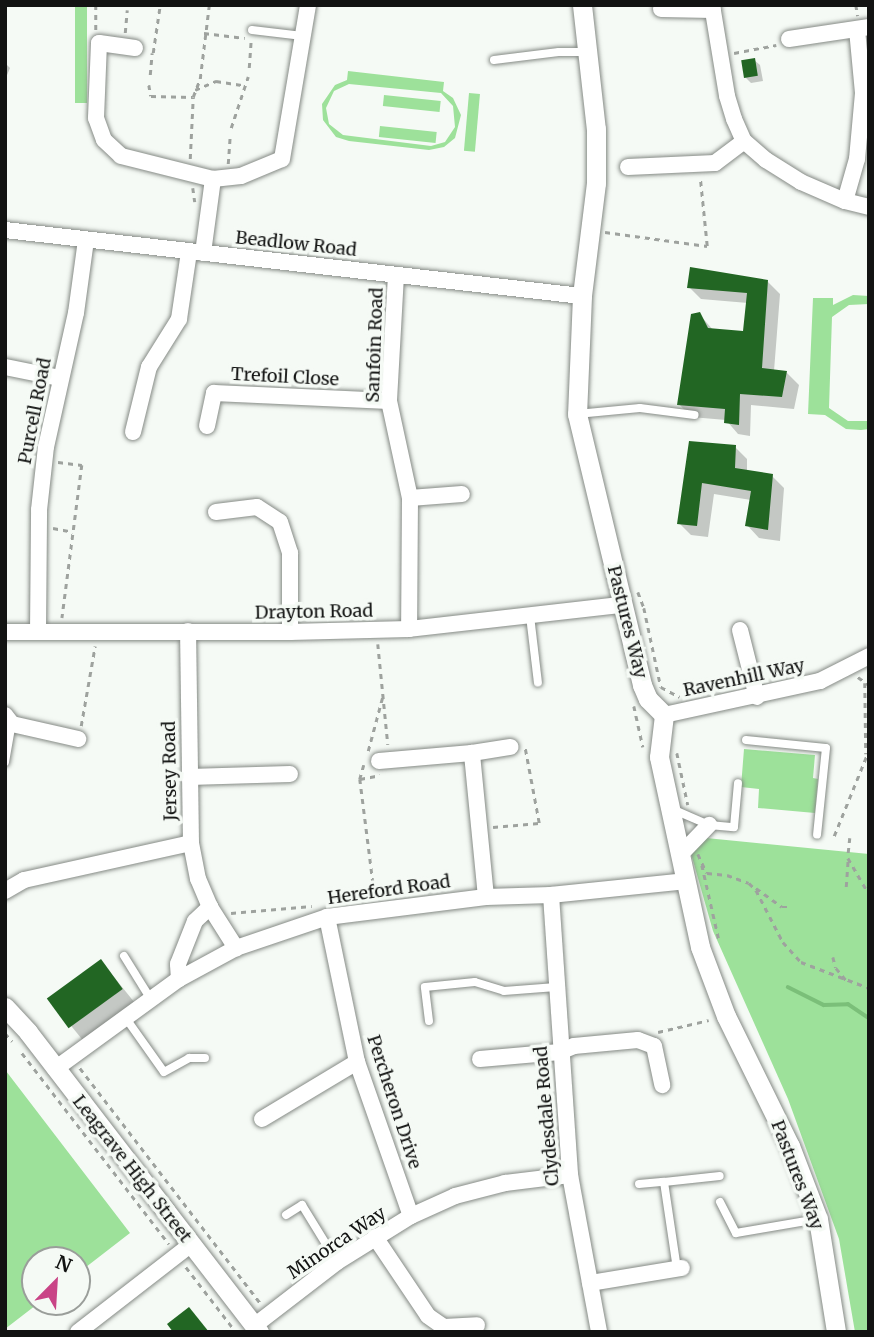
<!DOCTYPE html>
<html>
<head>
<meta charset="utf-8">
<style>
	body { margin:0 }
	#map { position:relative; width:874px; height:1337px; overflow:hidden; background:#f5faf5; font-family:Merriweather,serif }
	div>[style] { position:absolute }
	.green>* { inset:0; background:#9de19a; transform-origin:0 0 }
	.shadow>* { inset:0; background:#0003; transform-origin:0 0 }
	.stream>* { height:3.5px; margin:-1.75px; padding:0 1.75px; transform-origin:1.75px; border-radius:1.75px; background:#7bbf79 }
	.building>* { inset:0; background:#226623; transform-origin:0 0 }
	.path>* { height:2.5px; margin-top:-1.25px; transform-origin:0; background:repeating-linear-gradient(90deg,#9ea29e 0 5px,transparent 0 10px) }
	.roads { filter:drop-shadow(0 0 2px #858a85) drop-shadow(0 0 2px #858a85) }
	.service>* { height:8px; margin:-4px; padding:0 4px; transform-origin:4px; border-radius:4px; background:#fff }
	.minor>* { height:16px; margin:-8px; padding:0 8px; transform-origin:8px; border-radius:8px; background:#fff }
	.tertiary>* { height:19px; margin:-9.5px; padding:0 9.5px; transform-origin:9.5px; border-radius:9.5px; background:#fff }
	span { translate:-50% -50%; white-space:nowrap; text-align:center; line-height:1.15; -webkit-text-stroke:7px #f5faf5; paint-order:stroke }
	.street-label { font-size:18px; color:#121312 }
	.frame { position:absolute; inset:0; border:7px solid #121312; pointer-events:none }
	.north { position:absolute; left:21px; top:1246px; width:70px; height:70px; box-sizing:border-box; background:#f5faf5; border:2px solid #9a9e9a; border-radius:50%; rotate:24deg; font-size:19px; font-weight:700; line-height:28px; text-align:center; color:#121312 }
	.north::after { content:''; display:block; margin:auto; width:24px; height:32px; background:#c94486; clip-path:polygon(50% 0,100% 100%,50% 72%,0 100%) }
</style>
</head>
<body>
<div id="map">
	<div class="green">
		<i style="left:75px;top:5px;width:12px;height:98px"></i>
		<i style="clip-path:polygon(evenodd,348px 71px,444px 82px,443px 91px,453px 98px,461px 115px,455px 138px,444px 147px,429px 150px,349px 141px,336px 137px,323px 120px,322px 104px,335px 85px,347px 80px,348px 71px,349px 84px,441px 93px,453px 106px,455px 127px,445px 142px,431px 146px,343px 135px,329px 124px,326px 108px,334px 91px,349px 84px)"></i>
		<i style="left:469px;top:93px;width:11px;height:58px;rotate:5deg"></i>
		<i style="left:384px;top:95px;width:57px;height:11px;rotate:6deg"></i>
		<i style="left:380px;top:126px;width:57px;height:11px;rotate:6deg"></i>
		<i style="clip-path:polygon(853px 295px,869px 296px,869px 304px,849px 305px,832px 317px,829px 408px,848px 421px,869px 421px,869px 429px,861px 430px,846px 429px,825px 415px,808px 414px,813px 298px,833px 298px,833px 305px)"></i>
		<i style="clip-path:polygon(744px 749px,815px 755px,813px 778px,818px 779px,815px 813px,758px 808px,759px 789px,741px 787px)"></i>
		<i style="clip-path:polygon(686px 836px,869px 854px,869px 1332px,855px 1332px,839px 1239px,788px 1099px,713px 931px)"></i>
		<i style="clip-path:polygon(6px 1071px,130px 1233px,77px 1274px,77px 1260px,35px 1260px,35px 1302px,40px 1302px,5px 1329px)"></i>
	</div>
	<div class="shadow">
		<i style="clip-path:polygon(754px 60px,760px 65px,763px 81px,751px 83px,745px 77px)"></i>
		<i style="clip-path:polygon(5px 63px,10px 68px,5px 80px)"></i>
		<i style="clip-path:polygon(768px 282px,780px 294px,774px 371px,787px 373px,799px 385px,794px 409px,751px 405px,750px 436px,738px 434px,726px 420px,691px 417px,679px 404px,699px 314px,714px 331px,744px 333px,748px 303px,701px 299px,689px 287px)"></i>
		<i style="clip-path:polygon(690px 443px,735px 447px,747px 459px,747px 472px,772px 476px,784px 488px,780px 541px,759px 538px,747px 525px,751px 500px,714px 494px,708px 537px,691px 535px,679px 523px)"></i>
		<i style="left:101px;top:961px;width:53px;height:64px;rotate:51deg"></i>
	</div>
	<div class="stream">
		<i style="left:788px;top:987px;width:40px;rotate:26.6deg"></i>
		<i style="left:824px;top:1005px;width:24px;rotate:-2deg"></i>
		<i style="left:848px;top:1004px;width:25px;rotate:34deg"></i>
	</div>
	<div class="building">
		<i style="left:755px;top:58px;width:18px;height:14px;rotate:81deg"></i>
		<i style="clip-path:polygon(690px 267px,768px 280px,762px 368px,787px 371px,782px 397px,740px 394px,739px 425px,724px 423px,725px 409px,677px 405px,691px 314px,700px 312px,708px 328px,743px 331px,747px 293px,687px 288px)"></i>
		<i style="clip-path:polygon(689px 441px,736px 445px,735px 468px,773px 474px,768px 530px,745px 526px,751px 491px,702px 483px,697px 526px,677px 524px)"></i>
		<i style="left:101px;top:959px;width:37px;height:67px;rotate:54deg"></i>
		<i style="clip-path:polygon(189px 1307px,209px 1332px,173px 1332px,167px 1324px)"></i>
	</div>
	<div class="path">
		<i style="left:96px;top:5px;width:25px;rotate:90deg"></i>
		<i style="left:856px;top:5px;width:11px;rotate:80deg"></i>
		<i style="left:125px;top:33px;width:23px;rotate:-85deg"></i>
		<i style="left:204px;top:33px;width:41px;rotate:7deg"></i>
		<i style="left:153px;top:53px;width:49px;rotate:-81.7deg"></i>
		<i style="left:734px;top:53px;width:43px;rotate:-10.8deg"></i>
		<i style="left:249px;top:68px;width:28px;rotate:-86deg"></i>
		<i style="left:150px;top:75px;width:22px;rotate:-85deg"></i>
		<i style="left:149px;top:85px;width:11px;rotate:80deg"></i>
		<i style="left:151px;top:96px;width:41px;rotate:1.4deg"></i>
		<i style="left:195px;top:90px;width:23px;rotate:-23deg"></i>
		<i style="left:216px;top:81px;width:26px;rotate:9deg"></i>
		<i style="left:231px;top:128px;width:54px;rotate:-71.6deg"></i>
		<i style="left:190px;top:159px;width:62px;rotate:-87.2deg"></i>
		<i style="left:193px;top:97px;width:19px;rotate:-69deg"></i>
		<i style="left:200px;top:79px;width:74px;rotate:-83deg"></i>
		<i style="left:228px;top:164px;width:28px;rotate:-86deg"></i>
		<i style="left:193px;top:188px;width:14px;rotate:82deg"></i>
		<i style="left:605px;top:232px;width:103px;rotate:7.8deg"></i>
		<i style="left:707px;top:246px;width:69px;rotate:-95.8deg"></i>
		<i style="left:58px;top:462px;width:24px;rotate:7deg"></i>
		<i style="left:82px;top:465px;width:154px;rotate:97.4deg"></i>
		<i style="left:53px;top:528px;width:20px;rotate:11deg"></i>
		<i style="left:638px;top:592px;width:17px;rotate:69deg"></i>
		<i style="left:644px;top:608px;width:81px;rotate:77.9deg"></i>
		<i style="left:661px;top:687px;width:21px;rotate:28deg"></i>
		<i style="left:378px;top:644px;width:101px;rotate:84.3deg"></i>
		<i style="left:858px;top:677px;width:14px;rotate:36deg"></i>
		<i style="left:865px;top:683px;width:71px;rotate:89.2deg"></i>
		<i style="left:634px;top:706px;width:42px;rotate:77.6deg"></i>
		<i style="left:81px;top:726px;width:81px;rotate:-80.1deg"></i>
		<i style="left:368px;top:751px;width:58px;rotate:-75deg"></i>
		<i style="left:677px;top:753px;width:53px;rotate:78.1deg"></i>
		<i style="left:364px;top:765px;width:15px;rotate:106deg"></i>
		<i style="left:360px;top:779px;width:119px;rotate:82.8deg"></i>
		<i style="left:360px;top:779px;width:20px;rotate:-11deg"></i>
		<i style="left:493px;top:827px;width:46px;rotate:-5deg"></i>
		<i style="left:539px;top:823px;width:76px;rotate:-100.6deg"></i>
		<i style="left:834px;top:836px;width:93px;rotate:-67.9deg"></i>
		<i style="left:850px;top:838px;width:20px;rotate:96deg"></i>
		<i style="left:848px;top:858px;width:42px;rotate:59.7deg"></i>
		<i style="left:698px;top:854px;width:21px;rotate:65deg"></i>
		<i style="left:707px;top:873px;width:20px;rotate:6deg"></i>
		<i style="left:727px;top:875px;width:23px;rotate:20deg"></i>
		<i style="left:749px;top:883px;width:10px;rotate:45deg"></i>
		<i style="left:756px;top:890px;width:59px;rotate:62.6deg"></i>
		<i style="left:783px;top:942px;width:27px;rotate:48deg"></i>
		<i style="left:801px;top:962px;width:73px;rotate:20.9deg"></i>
		<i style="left:702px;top:865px;width:77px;rotate:77.2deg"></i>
		<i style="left:846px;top:887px;width:28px;rotate:-86deg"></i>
		<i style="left:756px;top:888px;width:32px;rotate:36deg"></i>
		<i style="left:782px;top:907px;width:6px"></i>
		<i style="left:231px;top:913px;width:81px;rotate:-4.9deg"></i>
		<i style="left:833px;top:957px;width:11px;rotate:75deg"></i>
		<i style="left:836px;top:968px;width:17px;rotate:50deg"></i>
		<i style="left:658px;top:1032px;width:52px;rotate:-13.2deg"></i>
		<i style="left:5px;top:1033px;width:11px;rotate:49deg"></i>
		<i style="left:22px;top:1053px;width:241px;rotate:52.4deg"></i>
		<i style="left:80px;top:1068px;width:297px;rotate:52.5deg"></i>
		<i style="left:186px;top:1267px;width:82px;rotate:52.4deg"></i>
	</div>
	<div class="roads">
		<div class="service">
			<i style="left:252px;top:30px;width:51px;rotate:6.7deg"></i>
			<i style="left:494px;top:60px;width:65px;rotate:-7deg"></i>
			<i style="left:559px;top:52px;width:28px"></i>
			<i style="left:577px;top:414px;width:63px;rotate:-5.4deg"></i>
			<i style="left:640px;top:408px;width:55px;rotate:7.3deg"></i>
			<i style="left:530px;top:616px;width:67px;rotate:83.2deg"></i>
			<i style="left:746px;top:740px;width:80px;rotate:5.7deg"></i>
			<i style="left:826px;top:748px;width:87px;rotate:95.9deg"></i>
			<i style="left:5px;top:762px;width:39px;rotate:-80deg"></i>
			<i style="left:672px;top:809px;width:40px;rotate:23.4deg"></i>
			<i style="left:709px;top:825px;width:25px;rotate:5deg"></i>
			<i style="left:734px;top:827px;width:44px;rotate:-84.8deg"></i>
			<i style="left:124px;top:956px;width:49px;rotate:58.2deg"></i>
			<i style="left:125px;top:1017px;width:67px;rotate:54.7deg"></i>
			<i style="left:164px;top:1072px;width:29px;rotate:-29deg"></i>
			<i style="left:189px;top:1058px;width:16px"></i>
			<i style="left:429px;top:1021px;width:34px;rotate:-97deg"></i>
			<i style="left:425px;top:987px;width:50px;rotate:-5.7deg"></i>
			<i style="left:475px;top:982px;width:30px;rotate:17deg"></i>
			<i style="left:504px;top:991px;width:52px;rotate:-4.4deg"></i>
			<i style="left:639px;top:1184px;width:25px;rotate:-5deg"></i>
			<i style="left:720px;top:1202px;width:35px;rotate:63deg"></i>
			<i style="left:736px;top:1233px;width:83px;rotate:-9.7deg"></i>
			<i style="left:286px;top:1215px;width:19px;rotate:-32deg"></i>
			<i style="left:302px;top:1205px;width:67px;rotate:58.4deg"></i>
			<i style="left:677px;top:1269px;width:88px;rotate:-98.5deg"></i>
			<i style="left:664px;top:1182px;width:56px;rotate:-6.1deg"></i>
		</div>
		<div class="minor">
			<i style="left:712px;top:5px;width:92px;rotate:80.6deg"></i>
			<i style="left:727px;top:96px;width:24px;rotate:73deg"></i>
			<i style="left:734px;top:119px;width:24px;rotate:66deg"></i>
			<i style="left:744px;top:141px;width:29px;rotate:41deg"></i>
			<i style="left:766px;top:160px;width:41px;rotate:32.2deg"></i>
			<i style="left:801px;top:182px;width:48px;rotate:23.4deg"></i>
			<i style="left:845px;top:201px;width:25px;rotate:14deg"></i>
			<i style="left:661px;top:9px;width:52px;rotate:1.1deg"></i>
			<i style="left:789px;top:39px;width:81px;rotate:-8.5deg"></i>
			<i style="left:135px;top:48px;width:36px;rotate:-172deg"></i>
			<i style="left:99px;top:43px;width:75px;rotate:92.3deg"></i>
			<i style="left:96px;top:118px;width:23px;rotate:70deg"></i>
			<i style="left:104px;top:140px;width:23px;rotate:43deg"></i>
			<i style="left:121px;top:156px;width:95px;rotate:14deg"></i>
			<i style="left:628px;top:167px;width:87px;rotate:-2.6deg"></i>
			<i style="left:715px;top:163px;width:36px;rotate:-37deg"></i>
			<i style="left:845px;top:201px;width:44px;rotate:-74.1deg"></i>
			<i style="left:857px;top:159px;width:66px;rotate:-84.8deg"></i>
			<i style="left:863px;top:93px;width:63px;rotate:-95.4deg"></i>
			<i style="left:5px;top:230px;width:581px;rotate:6.53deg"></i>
			<i style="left:203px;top:253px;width:75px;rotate:-82.3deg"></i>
			<i style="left:213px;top:179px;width:28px;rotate:-6deg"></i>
			<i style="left:241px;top:176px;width:44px;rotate:-22.5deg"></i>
			<i style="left:282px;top:159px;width:156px;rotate:-80.4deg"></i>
			<i style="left:396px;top:275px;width:126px;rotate:93.2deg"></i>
			<i style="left:389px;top:401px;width:99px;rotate:77.8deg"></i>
			<i style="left:410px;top:498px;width:131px;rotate:90.4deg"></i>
			<i style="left:5px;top:367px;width:56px;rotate:11.3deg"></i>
			<i style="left:207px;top:426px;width:34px;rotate:-78deg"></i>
			<i style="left:214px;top:393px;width:175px;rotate:2.6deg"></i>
			<i style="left:133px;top:432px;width:67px;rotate:-76.2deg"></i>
			<i style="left:149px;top:367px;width:57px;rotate:-58deg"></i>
			<i style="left:179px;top:319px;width:68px;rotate:-81.5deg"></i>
			<i style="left:410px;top:498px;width:52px;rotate:-4.4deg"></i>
			<i style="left:216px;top:512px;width:41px;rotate:-7deg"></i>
			<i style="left:257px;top:507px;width:27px;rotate:33deg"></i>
			<i style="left:280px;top:522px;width:33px;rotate:72deg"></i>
			<i style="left:290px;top:553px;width:79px;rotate:90deg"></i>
			<i style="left:740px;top:630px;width:69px;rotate:75.8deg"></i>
			<i style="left:5px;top:632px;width:285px"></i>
			<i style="left:290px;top:632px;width:119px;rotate:-1.4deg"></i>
			<i style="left:409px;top:629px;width:213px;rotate:-6.5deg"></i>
			<i style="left:38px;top:632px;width:122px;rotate:-89.5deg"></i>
			<i style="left:39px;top:510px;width:63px;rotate:-83.7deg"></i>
			<i style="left:46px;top:447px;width:137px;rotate:-77.4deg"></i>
			<i style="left:76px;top:313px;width:74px;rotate:-82.2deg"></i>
			<i style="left:5px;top:715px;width:11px;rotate:52deg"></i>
			<i style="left:12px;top:724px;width:68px;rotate:12.8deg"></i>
			<i style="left:664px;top:715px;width:160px;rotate:-12.3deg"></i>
			<i style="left:820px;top:681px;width:55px;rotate:-27deg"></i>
			<i style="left:379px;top:761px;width:93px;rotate:-4.9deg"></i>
			<i style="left:189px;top:777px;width:101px;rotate:-1.7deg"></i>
			<i style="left:680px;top:855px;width:42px;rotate:-46deg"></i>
			<i style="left:5px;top:891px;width:22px;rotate:-30deg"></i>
			<i style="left:24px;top:880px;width:171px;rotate:-12.5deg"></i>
			<i style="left:551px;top:895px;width:281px;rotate:86.1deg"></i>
			<i style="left:570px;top:1175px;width:160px;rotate:79.5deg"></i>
			<i style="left:486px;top:897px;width:145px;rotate:-95.6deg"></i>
			<i style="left:472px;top:753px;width:39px;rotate:-9deg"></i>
			<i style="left:210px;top:907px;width:49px;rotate:57.6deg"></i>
			<i style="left:327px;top:917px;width:148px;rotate:78.3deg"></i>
			<i style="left:357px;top:1062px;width:163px;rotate:70.7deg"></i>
			<i style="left:179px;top:979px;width:15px;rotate:-94deg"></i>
			<i style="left:178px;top:964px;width:46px;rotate:-68.4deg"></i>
			<i style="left:195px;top:921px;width:21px;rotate:-43deg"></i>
			<i style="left:210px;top:907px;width:30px;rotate:-113deg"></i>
			<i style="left:198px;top:879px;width:37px;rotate:-101deg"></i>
			<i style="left:191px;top:843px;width:212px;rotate:-90.8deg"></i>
			<i style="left:480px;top:1059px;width:80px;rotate:-5deg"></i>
			<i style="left:560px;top:1052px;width:15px;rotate:-23deg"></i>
			<i style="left:574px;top:1046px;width:64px;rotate:-5.4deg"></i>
			<i style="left:638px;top:1040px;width:17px;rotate:21deg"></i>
			<i style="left:654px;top:1046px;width:40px;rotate:78deg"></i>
			<i style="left:55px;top:1069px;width:153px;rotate:-36deg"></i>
			<i style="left:179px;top:979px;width:65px;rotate:-28.5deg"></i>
			<i style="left:236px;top:948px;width:96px;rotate:-18.8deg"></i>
			<i style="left:327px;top:917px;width:160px;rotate:-7.2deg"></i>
			<i style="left:486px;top:897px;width:65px;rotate:-1.8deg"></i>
			<i style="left:551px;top:895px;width:136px;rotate:-5.9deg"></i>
			<i style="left:262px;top:1119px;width:111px;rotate:-31deg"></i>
			<i style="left:375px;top:1237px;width:95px;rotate:56.1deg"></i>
			<i style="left:428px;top:1316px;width:19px;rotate:35deg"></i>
			<i style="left:444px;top:1327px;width:33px;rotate:-3deg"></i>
			<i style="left:590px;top:1283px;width:93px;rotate:-9.3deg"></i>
			<i style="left:254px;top:1326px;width:105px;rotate:-37.6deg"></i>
			<i style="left:337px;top:1262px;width:87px;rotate:-31.9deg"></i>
			<i style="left:411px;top:1216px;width:48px;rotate:-24.4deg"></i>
			<i style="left:455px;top:1196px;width:52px;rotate:-14.6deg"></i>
			<i style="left:505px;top:1183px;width:65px;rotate:-7deg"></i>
			<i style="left:78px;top:1332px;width:142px;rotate:-37.8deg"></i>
		</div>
		<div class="tertiary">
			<i style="left:582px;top:5px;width:125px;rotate:83.6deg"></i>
			<i style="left:596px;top:129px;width:54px;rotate:90deg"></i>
			<i style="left:596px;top:183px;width:114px;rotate:97.1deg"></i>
			<i style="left:582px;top:296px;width:118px;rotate:92.4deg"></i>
			<i style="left:577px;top:414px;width:279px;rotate:76.5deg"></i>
			<i style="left:642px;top:685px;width:15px;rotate:67deg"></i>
			<i style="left:648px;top:699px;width:23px;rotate:45deg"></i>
			<i style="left:664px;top:715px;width:42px;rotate:96.8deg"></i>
			<i style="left:659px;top:757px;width:194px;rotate:77.8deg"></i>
			<i style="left:700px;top:947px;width:74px;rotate:69.4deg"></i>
			<i style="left:726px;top:1016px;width:145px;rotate:63.8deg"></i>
			<i style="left:790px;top:1146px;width:78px;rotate:69deg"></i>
			<i style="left:818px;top:1219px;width:114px;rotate:80.9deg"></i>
			<i style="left:5px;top:1007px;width:34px;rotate:47deg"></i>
			<i style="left:28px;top:1032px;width:379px;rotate:52.4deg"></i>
		</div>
	</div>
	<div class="street-label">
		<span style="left:296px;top:244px;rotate:6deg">Beadlow Road</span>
		<span style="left:375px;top:345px;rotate:-88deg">Sanfoin Road</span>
		<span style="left:285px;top:377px;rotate:3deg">Trefoil Close</span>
		<span style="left:35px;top:411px;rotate:-79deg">Purcell Road</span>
		<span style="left:314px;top:612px;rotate:-1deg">Drayton Road</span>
		<span style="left:627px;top:622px;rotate:76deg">Pastures Way</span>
		<span style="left:744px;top:678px;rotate:-12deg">Ravenhill Way</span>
		<span style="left:170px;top:771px;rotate:-91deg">Jersey Road</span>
		<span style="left:389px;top:890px;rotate:-8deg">Hereford Road</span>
		<span style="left:394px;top:1102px;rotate:72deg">Percheron Drive</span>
		<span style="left:547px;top:1116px;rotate:-95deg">Clydesdale Road</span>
		<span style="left:132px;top:1169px;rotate:52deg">Leagrave High Street</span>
		<span style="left:797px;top:1175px;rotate:69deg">Pastures Way</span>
		<span style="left:337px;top:1243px;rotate:-34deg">Minorca Way</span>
	</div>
	<div class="frame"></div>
	<div class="north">N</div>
</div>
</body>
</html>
